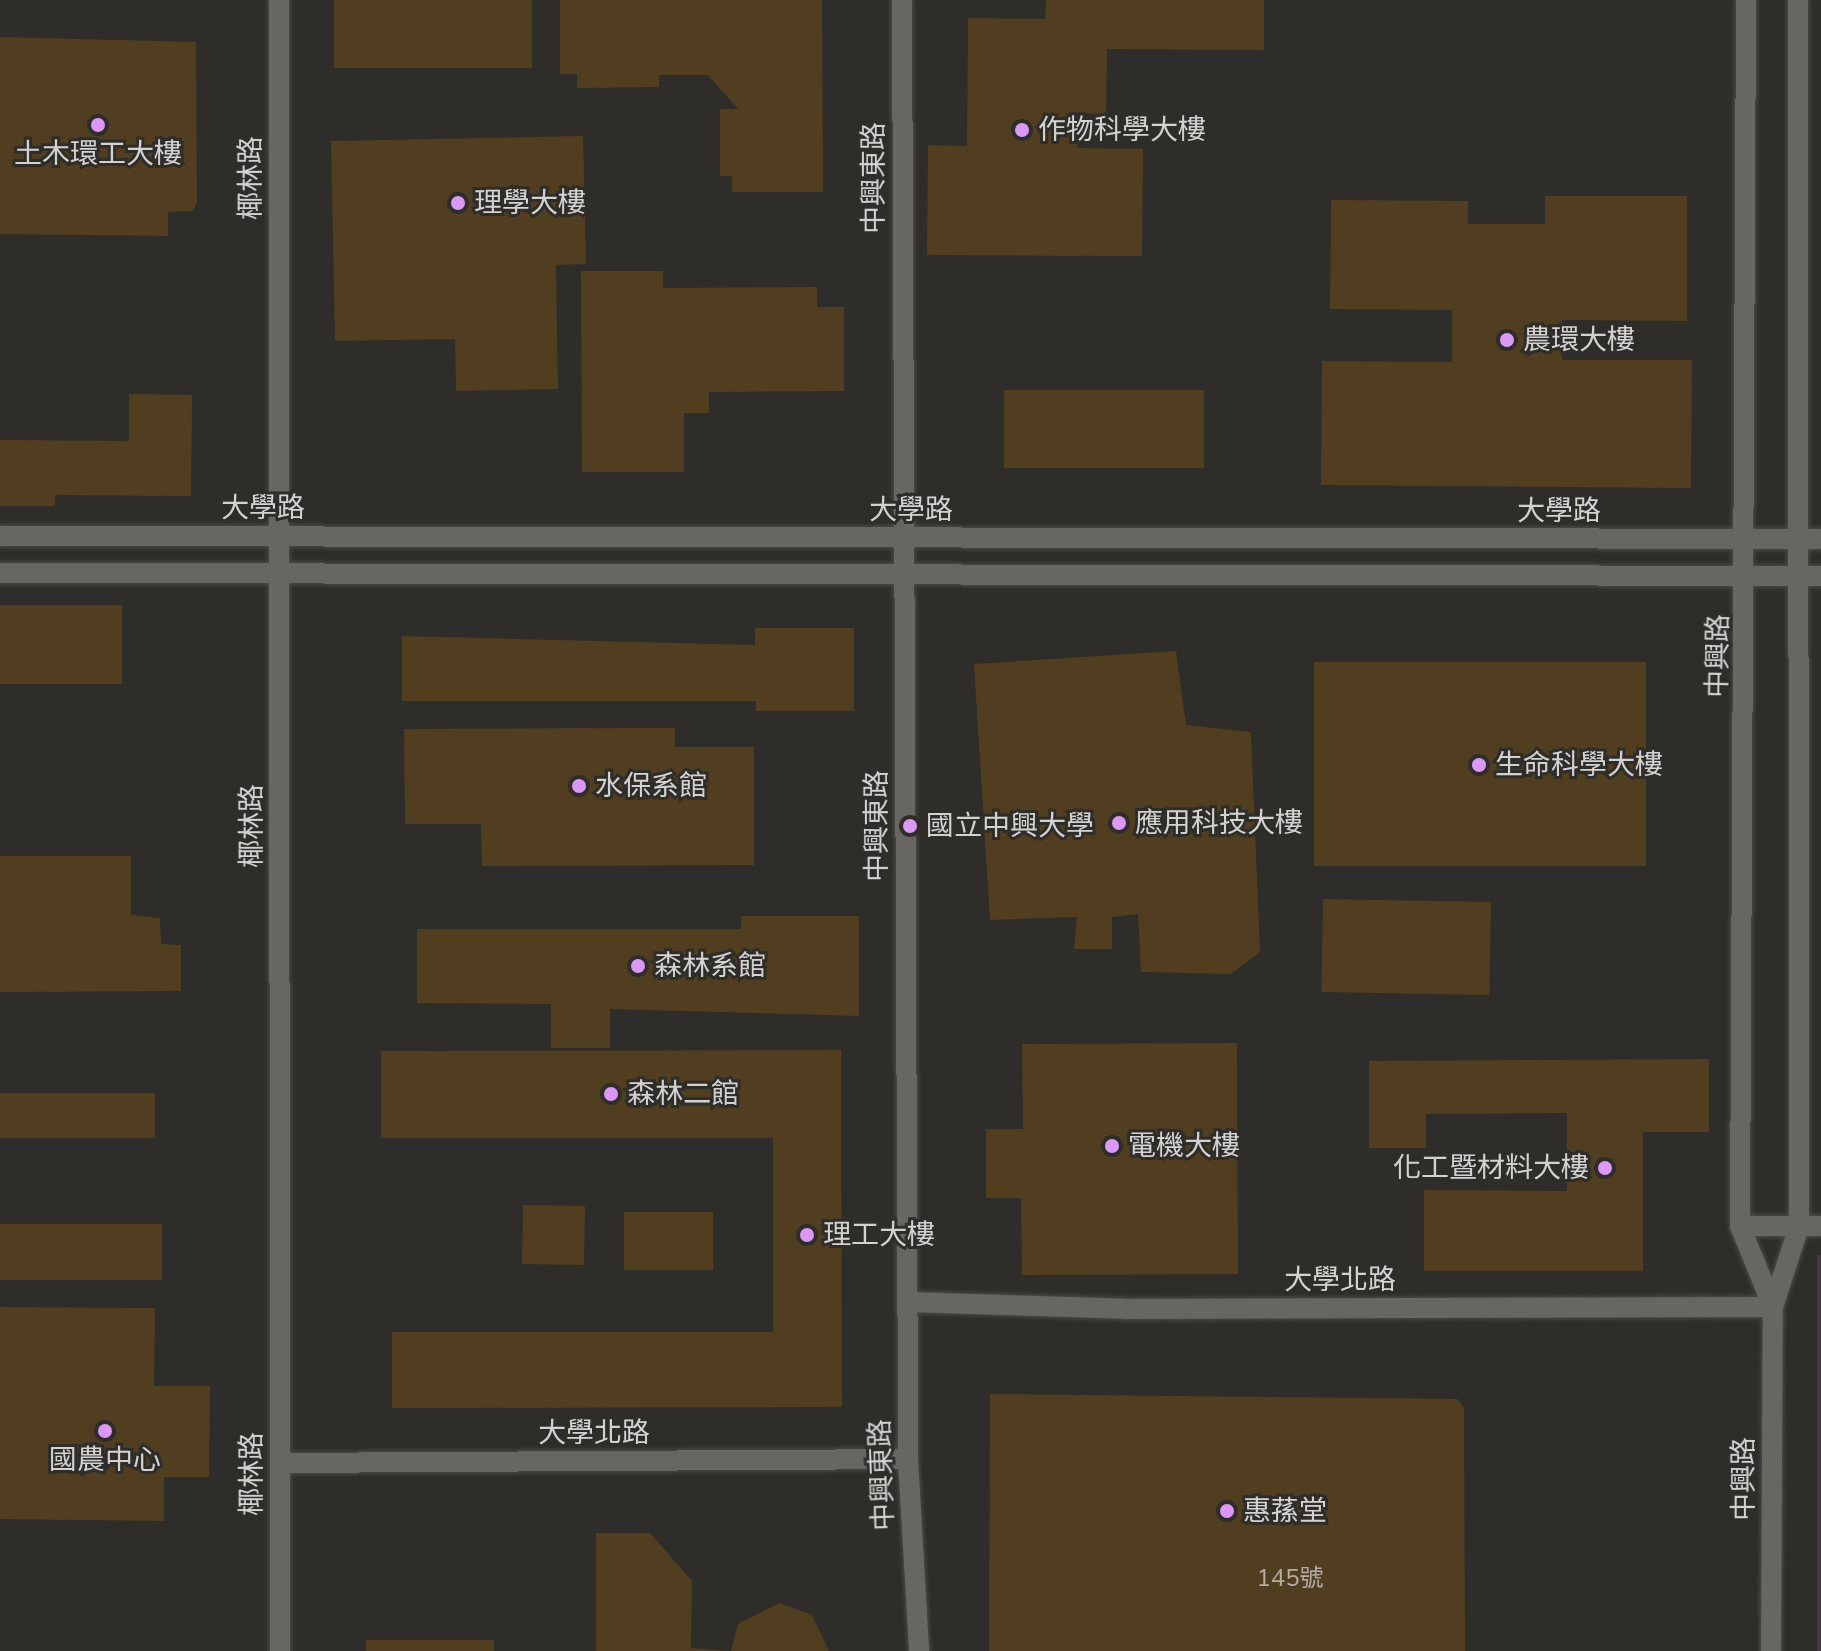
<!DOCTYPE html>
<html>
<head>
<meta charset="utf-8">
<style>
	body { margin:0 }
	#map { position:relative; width:1821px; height:1651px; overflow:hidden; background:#2f2d2a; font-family:"Nunito Sans","Noto Sans TC",sans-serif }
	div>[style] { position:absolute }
	.green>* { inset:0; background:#443849; transform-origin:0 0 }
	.building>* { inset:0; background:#513d20; transform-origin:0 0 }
	.roads { filter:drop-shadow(0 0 2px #4c4a48) drop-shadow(0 0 2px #4c4a48) }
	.minor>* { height:20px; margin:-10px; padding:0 10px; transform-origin:10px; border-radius:10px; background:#686663 }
	.dots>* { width:22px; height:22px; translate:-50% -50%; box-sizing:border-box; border:4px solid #2f2d2a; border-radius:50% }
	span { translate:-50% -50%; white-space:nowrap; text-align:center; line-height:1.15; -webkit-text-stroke:6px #2f2d2a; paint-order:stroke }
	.number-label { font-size:24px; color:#b3ada5 }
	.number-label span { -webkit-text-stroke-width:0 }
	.poi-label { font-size:28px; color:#d4d2d1 }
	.left { translate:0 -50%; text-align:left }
	.right { translate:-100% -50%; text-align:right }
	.street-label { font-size:28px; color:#d4d2d1 }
</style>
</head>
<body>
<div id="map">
	<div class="green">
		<i style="left:1817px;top:1255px;width:4px;height:396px"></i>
	</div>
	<div class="building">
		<i style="left:334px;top:0;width:198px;height:68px"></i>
		<i style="clip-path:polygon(560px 0,822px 0,823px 192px,732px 192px,732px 176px,720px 176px,720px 109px,738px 109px,708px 75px,659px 75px,659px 87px,577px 88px,577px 74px,560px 74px)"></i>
		<i style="clip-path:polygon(1046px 0,1264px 0,1264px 50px,1107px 49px,1106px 114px,1077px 113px,1077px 148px,1143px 149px,1142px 256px,927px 255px,928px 145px,967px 146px,968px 18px,1045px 19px)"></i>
		<i style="clip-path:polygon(0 37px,196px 42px,197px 203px,192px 211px,168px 212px,168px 236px,0 234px)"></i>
		<i style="clip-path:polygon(583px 136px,586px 264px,556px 265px,558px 389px,456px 391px,455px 339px,335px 341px,331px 141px)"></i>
		<i style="clip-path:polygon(1545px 196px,1687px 196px,1687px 321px,1562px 320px,1562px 360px,1692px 360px,1691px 488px,1321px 485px,1322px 361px,1452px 362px,1452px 310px,1330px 309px,1331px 200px,1468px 201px,1468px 224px,1545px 224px)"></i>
		<i style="clip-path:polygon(581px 271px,663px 271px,663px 288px,817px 287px,817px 307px,844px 307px,844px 391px,709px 392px,709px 413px,684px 413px,684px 472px,582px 472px)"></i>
		<i style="left:1004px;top:390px;width:200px;height:78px"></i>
		<i style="clip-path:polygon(129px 394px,192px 395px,191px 496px,55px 495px,55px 506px,0 506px,0 440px,129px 441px)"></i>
		<i style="left:0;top:605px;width:122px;height:79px"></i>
		<i style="clip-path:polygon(755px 628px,854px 628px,854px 711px,756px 711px,756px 701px,402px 701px,402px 636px,755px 645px)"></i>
		<i style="clip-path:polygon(1176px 651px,1186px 725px,1251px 732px,1260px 952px,1231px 974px,1141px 972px,1138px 914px,1112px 917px,1112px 949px,1074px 949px,1077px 917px,990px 920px,974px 664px)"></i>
		<i style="left:1314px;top:662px;width:332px;height:204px"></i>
		<i style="clip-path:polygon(675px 728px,675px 747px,754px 747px,754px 865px,482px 866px,481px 824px,405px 824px,404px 729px)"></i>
		<i style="clip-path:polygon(0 856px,131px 856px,131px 915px,160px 918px,161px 944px,181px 945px,181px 991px,0 992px)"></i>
		<i style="left:1323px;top:899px;width:168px;height:93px;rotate:1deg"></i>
		<i style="clip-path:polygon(741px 916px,859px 916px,859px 1016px,610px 1009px,610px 1048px,551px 1048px,551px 1004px,417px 1003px,417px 929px,741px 929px)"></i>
		<i style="clip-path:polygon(1237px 1043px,1238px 1274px,1022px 1275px,1021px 1198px,986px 1198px,986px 1129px,1023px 1129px,1022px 1044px)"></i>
		<i style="clip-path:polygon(841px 1050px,842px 1407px,392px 1408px,392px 1332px,773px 1332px,773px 1138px,381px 1138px,381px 1051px)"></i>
		<i style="clip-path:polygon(1709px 1059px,1709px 1132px,1643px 1132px,1643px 1271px,1424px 1271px,1424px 1190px,1567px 1191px,1567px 1113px,1426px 1114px,1426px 1148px,1369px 1148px,1369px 1061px)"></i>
		<i style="left:0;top:1093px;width:155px;height:45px"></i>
		<i style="left:523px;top:1205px;width:62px;height:59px;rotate:1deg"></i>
		<i style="left:713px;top:1212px;width:58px;height:89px;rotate:90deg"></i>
		<i style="left:0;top:1224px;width:162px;height:56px"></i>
		<i style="clip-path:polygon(0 1307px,155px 1308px,154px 1386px,210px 1386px,209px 1477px,164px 1477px,164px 1521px,0 1519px)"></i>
		<i style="clip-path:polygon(990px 1394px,1457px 1399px,1464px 1408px,1465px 1651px,989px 1651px)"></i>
		<i style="clip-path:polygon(596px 1533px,650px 1533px,692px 1581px,691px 1648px,727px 1651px,596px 1651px)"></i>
		<i style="clip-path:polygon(779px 1603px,812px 1615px,829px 1651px,731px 1651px,738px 1624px)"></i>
		<i style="left:366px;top:1640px;width:128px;height:11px"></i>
	</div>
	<div class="roads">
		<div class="minor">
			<i style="left:279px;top:0;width:1651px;rotate:89.97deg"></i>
			<i style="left:902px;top:0;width:1459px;rotate:89.76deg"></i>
			<i style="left:908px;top:1459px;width:192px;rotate:86.7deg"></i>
			<i style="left:1746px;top:0;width:1226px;rotate:90.28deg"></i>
			<i style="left:1740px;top:1226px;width:87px;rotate:67.8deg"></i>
			<i style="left:0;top:536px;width:1821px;rotate:0.09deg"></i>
			<i style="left:0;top:573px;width:1821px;rotate:0.09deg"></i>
			<i style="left:1740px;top:1226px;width:81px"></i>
			<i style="left:908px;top:1302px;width:217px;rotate:1.8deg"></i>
			<i style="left:1125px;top:1309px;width:648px;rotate:-0.18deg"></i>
			<i style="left:280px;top:1463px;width:628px;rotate:-0.36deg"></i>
			<i style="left:1771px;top:1651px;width:344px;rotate:-89.7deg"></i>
			<i style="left:1773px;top:1307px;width:85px;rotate:-72.2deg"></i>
			<i style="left:1799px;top:1226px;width:1226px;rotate:-90.05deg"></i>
		</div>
	</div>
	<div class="dots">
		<i style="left:98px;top:125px;background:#db99f5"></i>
		<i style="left:1022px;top:130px;background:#db99f5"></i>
		<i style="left:458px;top:203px;background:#db99f5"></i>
		<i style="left:1507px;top:340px;background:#db99f5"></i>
		<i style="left:1479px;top:765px;background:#db99f5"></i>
		<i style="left:579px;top:786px;background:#db99f5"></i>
		<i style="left:1119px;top:823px;background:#db99f5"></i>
		<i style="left:910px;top:826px;background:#db99f5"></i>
		<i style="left:638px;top:966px;background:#db99f5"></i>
		<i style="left:611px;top:1094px;background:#db99f5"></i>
		<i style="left:1112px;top:1146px;background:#db99f5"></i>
		<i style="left:1605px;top:1168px;background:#db99f5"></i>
		<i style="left:807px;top:1235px;background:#db99f5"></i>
		<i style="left:105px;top:1431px;background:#db99f5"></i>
		<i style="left:1227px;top:1511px;background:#db99f5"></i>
	</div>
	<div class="number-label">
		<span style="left:1290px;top:1579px">145號</span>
	</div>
	<div class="poi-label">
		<span class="left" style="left:1038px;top:130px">作物科學大樓</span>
		<span style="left:98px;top:154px">土木環工大樓</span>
		<span class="left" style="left:474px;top:203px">理學大樓</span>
		<span class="left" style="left:1523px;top:340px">農環大樓</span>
		<span class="left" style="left:1495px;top:765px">生命科學大樓</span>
		<span class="left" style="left:595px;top:786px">水保系館</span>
		<span class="left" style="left:1135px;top:823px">應用科技大樓</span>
		<span class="left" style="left:926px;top:826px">國立中興大學</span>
		<span class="left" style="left:654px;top:966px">森林系館</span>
		<span class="left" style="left:627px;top:1094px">森林二館</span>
		<span class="left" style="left:1128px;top:1146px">電機大樓</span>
		<span class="right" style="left:1589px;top:1168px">化工暨材料大樓</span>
		<span class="left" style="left:823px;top:1235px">理工大樓</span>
		<span style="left:105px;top:1460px">國農中心</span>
		<span class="left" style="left:1243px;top:1511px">惠蓀堂</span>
	</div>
	<div class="street-label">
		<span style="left:251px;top:178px;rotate:-90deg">椰林路</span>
		<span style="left:874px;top:178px;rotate:-90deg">中興東路</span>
		<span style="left:263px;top:508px">大學路</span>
		<span style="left:911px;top:510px">大學路</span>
		<span style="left:1559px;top:511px">大學路</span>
		<span style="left:1718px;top:656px;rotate:-89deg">中興路</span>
		<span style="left:252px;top:826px;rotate:-90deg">椰林路</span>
		<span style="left:877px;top:826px;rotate:-90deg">中興東路</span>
		<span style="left:1340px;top:1280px">大學北路</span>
		<span style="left:594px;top:1433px">大學北路</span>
		<span style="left:252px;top:1474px;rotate:-90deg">椰林路</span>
		<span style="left:882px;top:1475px;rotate:-92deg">中興東路</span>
		<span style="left:1744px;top:1479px;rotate:-90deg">中興路</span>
	</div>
</div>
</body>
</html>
